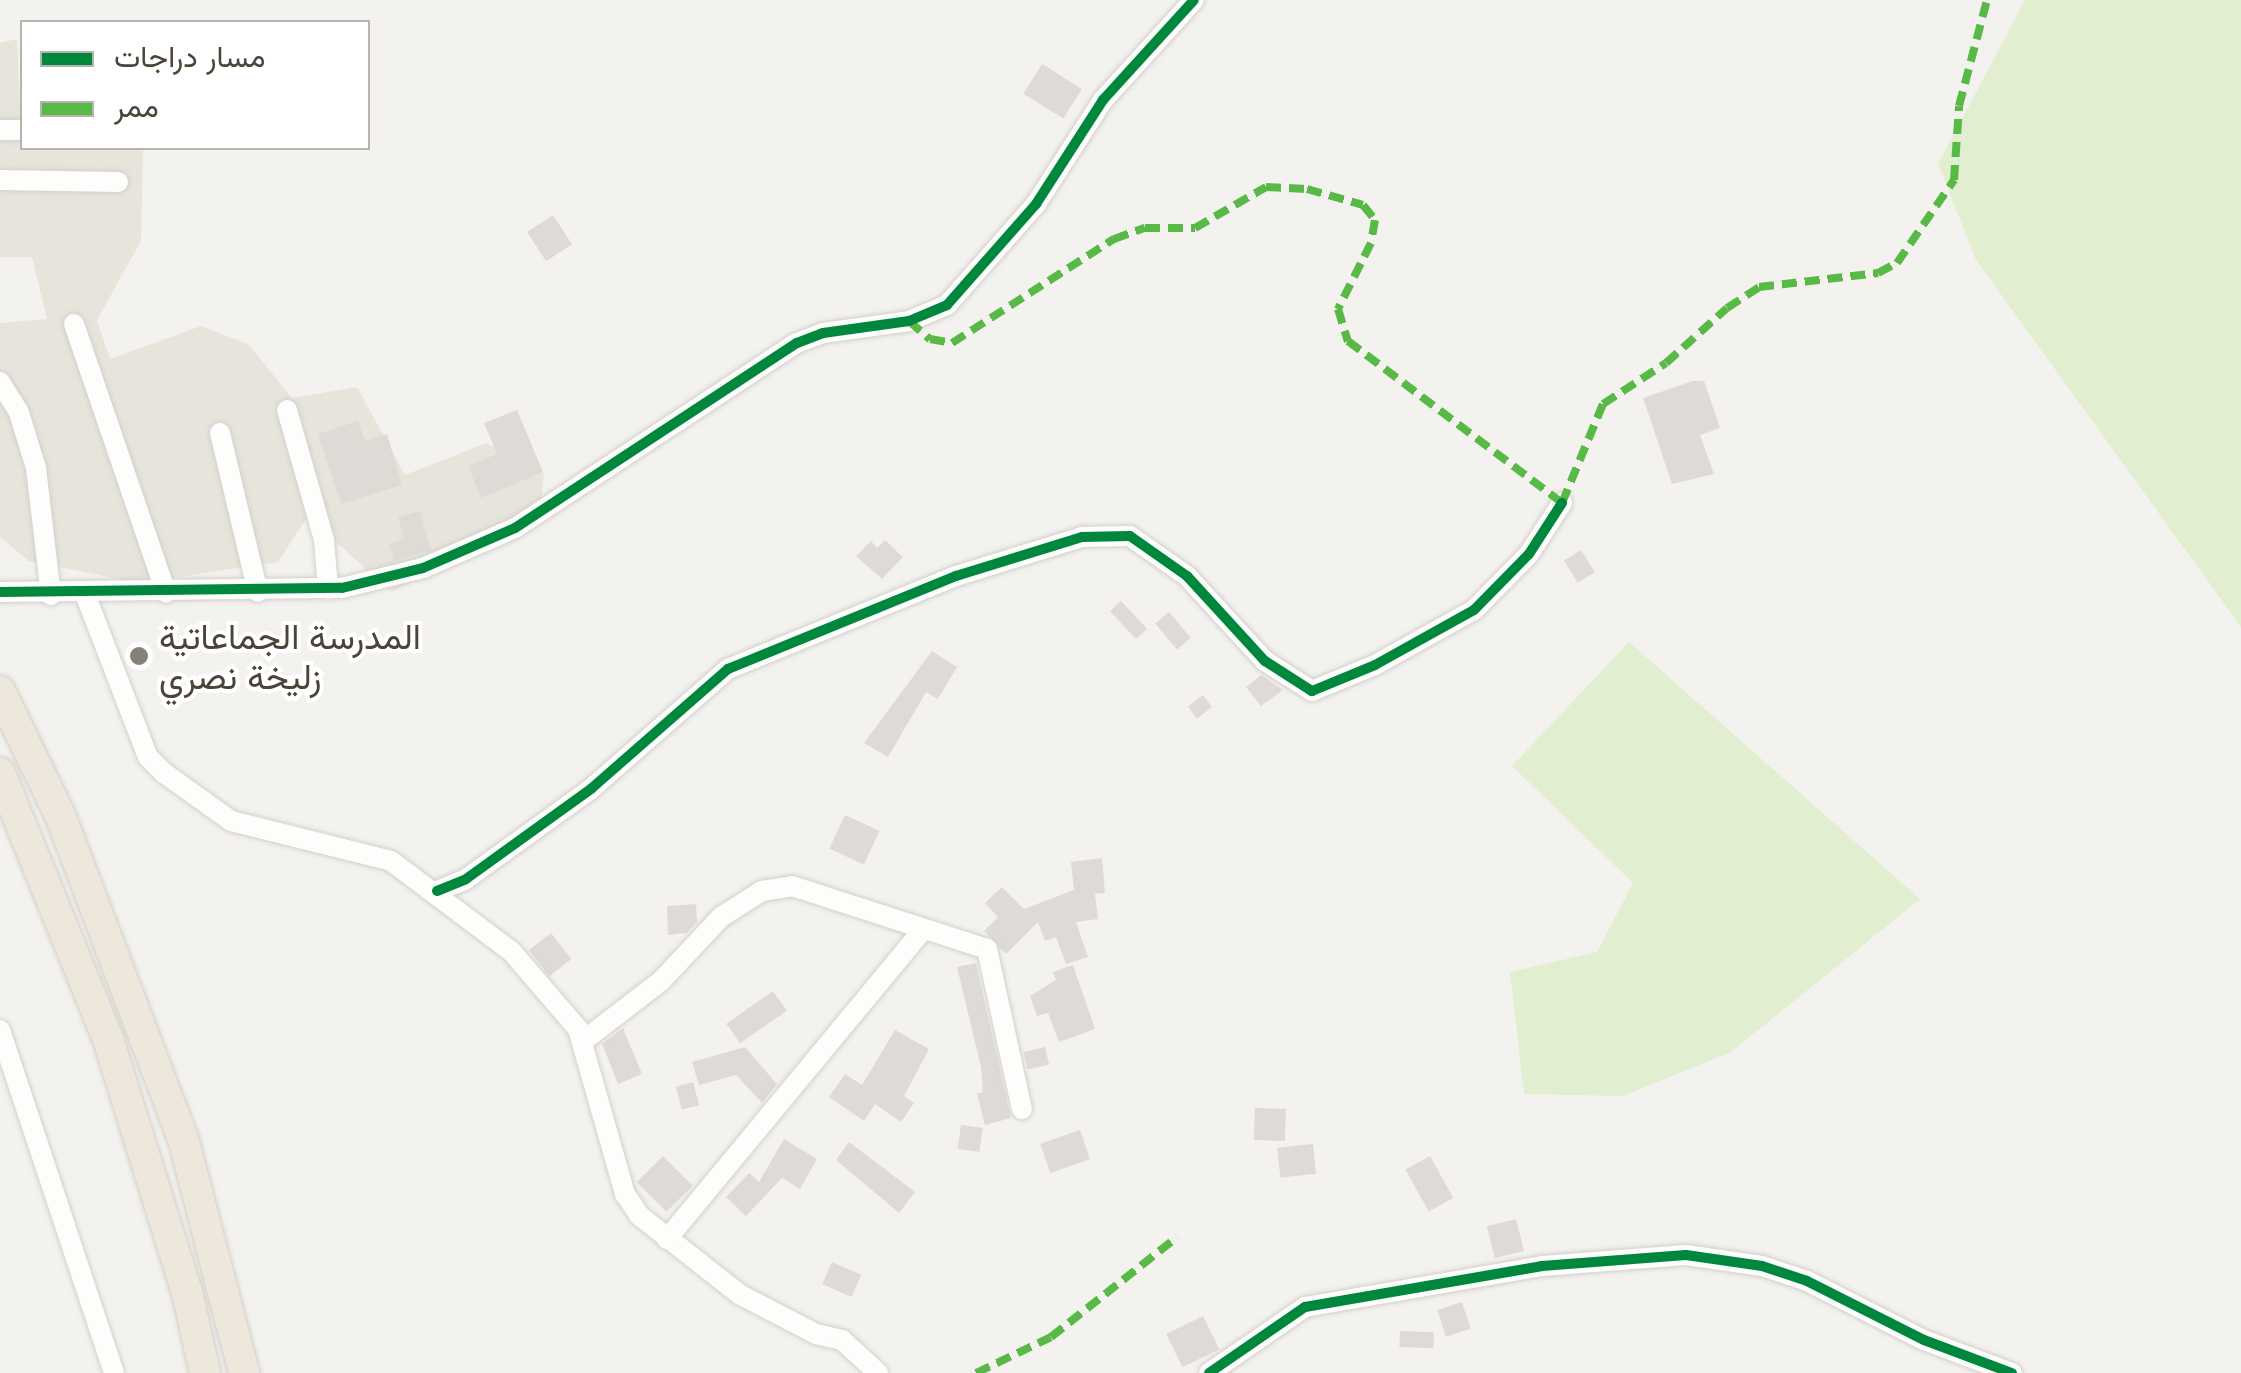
<!DOCTYPE html>
<html>
<head>
<meta charset="utf-8">
<style>
	body { margin:0 }
	#map { position:relative; width:2241px; height:1373px; overflow:hidden; background:#f4f2ee; font-family:Inter,Vazirmatn,sans-serif }
	div>[style] { position:absolute }
	.residential>* { inset:0; background:#e7e4dc }
	.green>* { inset:0; background:#e1eecf }
	.building>* { inset:0; background:#dedbd6; transform-origin:0 0 }
	.roads { filter:drop-shadow(0 0 2px #d2d0cb) drop-shadow(0 0 2px #d2d0cb) }
	.minor>* { height:20px; margin:-10px; padding:0 10px; transform-origin:10px; border-radius:10px; background:#fdfdfc }
	.highway>* { height:30px; margin:-15px; padding:0 15px; transform-origin:15px; border-radius:15px; background:#ede8db }
	.quiet>* { height:8px; margin-top:-4px; transform-origin:0; background:repeating-linear-gradient(90deg,#58b947 0 15px,transparent 0 23px) }
	.cycleway>* { height:10px; margin:-5px; padding:0 5px; transform-origin:5px; border-radius:5px; background:#00873e }
	.dots>* { width:28px; height:28px; translate:-50% -50%; box-sizing:border-box; border:5px solid #fff; border-radius:50% }
	span { translate:-50% -50%; white-space:nowrap; text-align:center; line-height:1.15; -webkit-text-stroke:8px #fff; paint-order:stroke }
	.poi-label { font-size:35px; color:#4b4439 }
	.left { translate:0 -50%; text-align:left }
	.legend { position:absolute; left:20px; top:20px; width:350px; height:130px; box-sizing:border-box; background:#fff; border:2px solid #b7b4b0; margin:0; padding:12px 18px; list-style:none; font-size:30px; color:#4b4439 }
	.legend li { display:flex; align-items:center; gap:20px; height:50px }
	.legend b { width:50px; border:2px solid #b7b4b0 }
</style>
</head>
<body>
<div id="map">
	<div class="residential">
		<i style="clip-path:polygon(17px 39px,22px 148px,143px 148px,141px 241px,97px 320px,110px 359px,201px 326px,248px 344px,292px 398px,357px 387px,405px 475px,486px 443px,544px 473px,539px 523px,391px 592px,308px 516px,278px 562px,139px 583px,29px 561px,0 537px,0 323px,47px 319px,32px 257px,0 257px,0 43px)"></i>
	</div>
	<div class="green">
		<i style="clip-path:polygon(2025px 0,2241px 0,2241px 627px,1976px 260px,1938px 164px)"></i>
		<i style="clip-path:polygon(1629px 642px,1920px 899px,1731px 1052px,1623px 1096px,1524px 1094px,1510px 972px,1597px 952px,1633px 883px,1512px 766px)"></i>
	</div>
	<div class="building">
		<i style="left:1042px;top:64px;width:47px;height:35px;rotate:32deg"></i>
		<i style="left:553px;top:215px;width:35px;height:31px;rotate:57deg"></i>
		<i style="clip-path:polygon(1693px 381px,1704px 381px,1720px 428px,1700px 435px,1714px 474px,1672px 484px,1643px 398px)"></i>
		<i style="clip-path:polygon(517px 410px,543px 472px,481px 498px,468px 466px,497px 454px,484px 423px)"></i>
		<i style="clip-path:polygon(358px 421px,365px 441px,387px 434px,402px 485px,341px 504px,318px 434px)"></i>
		<i style="clip-path:polygon(420px 511px,431px 550px,394px 561px,389px 544px,404px 539px,398px 517px)"></i>
		<i style="clip-path:polygon(885px 540px,903px 557px,882px 579px,856px 556px,871px 541px,877px 548px)"></i>
		<i style="left:1581px;top:550px;width:26px;height:20px;rotate:58deg"></i>
		<i style="left:1121px;top:601px;width:38px;height:15px;rotate:47deg"></i>
		<i style="left:1169px;top:612px;width:34px;height:18px;rotate:50deg"></i>
		<i style="clip-path:polygon(932px 651px,957px 667px,938px 699px,926px 692px,888px 757px,864px 743px)"></i>
		<i style="clip-path:polygon(1261px 675px,1283px 690px,1261px 706px,1246px 687px)"></i>
		<i style="left:1203px;top:695px;width:15px;height:19px;rotate:53deg"></i>
		<i style="left:845px;top:815px;width:38px;height:37px;rotate:25deg"></i>
		<i style="clip-path:polygon(1102px 858px,1105px 893px,1095px 894px,1098px 919px,1076px 922px,1088px 957px,1066px 964px,1056px 937px,1045px 941px,1038px 922px,1006px 954px,984px 931px,998px 917px,985px 903px,1002px 887px,1024px 909px,1074px 890px,1071px 862px)"></i>
		<i style="clip-path:polygon(696px 904px,697px 922px,687px 933px,668px 935px,667px 906px)"></i>
		<i style="left:551px;top:933px;width:33px;height:28px;rotate:52deg"></i>
		<i style="clip-path:polygon(976px 963px,1011px 1118px,985px 1125px,977px 1094px,983px 1092px,981px 1067px,957px 967px)"></i>
		<i style="clip-path:polygon(1073px 965px,1095px 1029px,1059px 1042px,1048px 1013px,1037px 1016px,1030px 996px,1056px 980px,1053px 972px)"></i>
		<i style="left:773px;top:991px;width:24px;height:57px;rotate:55deg"></i>
		<i style="clip-path:polygon(623px 1028px,642px 1074px,618px 1084px,602px 1044px)"></i>
		<i style="clip-path:polygon(895px 1030px,929px 1049px,904px 1096px,914px 1103px,901px 1122px,875px 1104px,864px 1121px,829px 1097px,845px 1074px,862px 1085px)"></i>
		<i style="clip-path:polygon(745px 1047px,777px 1084px,762px 1103px,736px 1075px,699px 1085px,692px 1062px)"></i>
		<i style="left:1045px;top:1047px;width:18px;height:22px;rotate:77deg"></i>
		<i style="left:693px;top:1082px;width:24px;height:18px;rotate:75deg"></i>
		<i style="left:1255px;top:1108px;width:31px;height:32px;rotate:2deg"></i>
		<i style="left:961px;top:1125px;width:22px;height:24px;rotate:8deg"></i>
		<i style="left:1080px;top:1130px;width:31px;height:42px;rotate:71deg"></i>
		<i style="clip-path:polygon(784px 1139px,817px 1159px,800px 1189px,782px 1178px,746px 1216px,726px 1197px,749px 1173px,759px 1182px)"></i>
		<i style="clip-path:polygon(849px 1142px,915px 1192px,899px 1213px,836px 1160px)"></i>
		<i style="left:1313px;top:1144px;width:30px;height:36px;rotate:84deg"></i>
		<i style="left:663px;top:1156px;width:42px;height:37px;rotate:45deg"></i>
		<i style="left:1430px;top:1156px;width:48px;height:28px;rotate:61deg"></i>
		<i style="left:1516px;top:1219px;width:33px;height:30px;rotate:76deg"></i>
		<i style="left:832px;top:1262px;width:32px;height:24px;rotate:24deg"></i>
		<i style="left:1462px;top:1302px;width:28px;height:26px;rotate:72deg"></i>
		<i style="left:1203px;top:1316px;width:37px;height:41px;rotate:64deg"></i>
		<i style="left:1400px;top:1331px;width:34px;height:16px;rotate:2deg"></i>
	</div>
	<div class="roads">
		<div class="minor">
			<i style="left:0;top:130px;width:22px"></i>
			<i style="left:0;top:180px;width:118px;rotate:1deg"></i>
			<i style="left:74px;top:324px;width:284px;rotate:71.1deg"></i>
			<i style="left:0;top:382px;width:36px;rotate:58deg"></i>
			<i style="left:19px;top:413px;width:58px;rotate:72.8deg"></i>
			<i style="left:36px;top:468px;width:128px;rotate:83.3deg"></i>
			<i style="left:287px;top:410px;width:135px;rotate:74.1deg"></i>
			<i style="left:324px;top:540px;width:49px;rotate:85.3deg"></i>
			<i style="left:220px;top:433px;width:163px;rotate:76.6deg"></i>
			<i style="left:0;top:592px;width:342px;rotate:-0.7deg"></i>
			<i style="left:342px;top:588px;width:83px;rotate:-13.9deg"></i>
			<i style="left:423px;top:568px;width:100px;rotate:-23.5deg"></i>
			<i style="left:515px;top:528px;width:337px;rotate:-33.3deg"></i>
			<i style="left:797px;top:343px;width:28px;rotate:-21deg"></i>
			<i style="left:823px;top:333px;width:87px;rotate:-7.9deg"></i>
			<i style="left:909px;top:321px;width:41px;rotate:-22.8deg"></i>
			<i style="left:947px;top:305px;width:135px;rotate:-48.6deg"></i>
			<i style="left:1036px;top:204px;width:124px;rotate:-57.2deg"></i>
			<i style="left:1103px;top:100px;width:135px;rotate:-47.7deg"></i>
			<i style="left:85px;top:594px;width:175px;rotate:68.9deg"></i>
			<i style="left:148px;top:757px;width:23px;rotate:45deg"></i>
			<i style="left:164px;top:773px;width:82px;rotate:35.6deg"></i>
			<i style="left:231px;top:821px;width:165px;rotate:14deg"></i>
			<i style="left:391px;top:861px;width:151px;rotate:36.9deg"></i>
			<i style="left:512px;top:952px;width:101px;rotate:49.4deg"></i>
			<i style="left:578px;top:1029px;width:172px;rotate:74.1deg"></i>
			<i style="left:625px;top:1194px;width:27px;rotate:56deg"></i>
			<i style="left:640px;top:1216px;width:126px;rotate:38.2deg"></i>
			<i style="left:739px;top:1294px;width:87px;rotate:27.5deg"></i>
			<i style="left:816px;top:1334px;width:27px;rotate:13deg"></i>
			<i style="left:842px;top:1340px;width:49px;rotate:42.5deg"></i>
			<i style="left:437px;top:891px;width:31px;rotate:-22deg"></i>
			<i style="left:466px;top:879px;width:155px;rotate:-35.8deg"></i>
			<i style="left:592px;top:788px;width:181px;rotate:-41.2deg"></i>
			<i style="left:728px;top:669px;width:246px;rotate:-22.2deg"></i>
			<i style="left:956px;top:576px;width:132px;rotate:-17.2deg"></i>
			<i style="left:1082px;top:537px;width:48px;rotate:-1.2deg"></i>
			<i style="left:1130px;top:536px;width:70px;rotate:35.1deg"></i>
			<i style="left:1187px;top:576px;width:115px;rotate:47.5deg"></i>
			<i style="left:1265px;top:661px;width:56px;rotate:32.6deg"></i>
			<i style="left:1312px;top:691px;width:68px;rotate:-22.4deg"></i>
			<i style="left:1375px;top:665px;width:113px;rotate:-29.1deg"></i>
			<i style="left:1474px;top:610px;width:78px;rotate:-45.5deg"></i>
			<i style="left:1529px;top:554px;width:61px;rotate:-57.1deg"></i>
			<i style="left:0;top:1030px;width:361px;rotate:71.6deg"></i>
			<i style="left:583px;top:1041px;width:98px;rotate:-37.6deg"></i>
			<i style="left:661px;top:981px;width:88px;rotate:-46.8deg"></i>
			<i style="left:721px;top:917px;width:49px;rotate:-32.4deg"></i>
			<i style="left:762px;top:891px;width:30px;rotate:-9deg"></i>
			<i style="left:792px;top:886px;width:205px;rotate:17.9deg"></i>
			<i style="left:987px;top:949px;width:164px;rotate:77.7deg"></i>
			<i style="left:667px;top:1239px;width:402px;rotate:-50.4deg"></i>
			<i style="left:1209px;top:1373px;width:116px;rotate:-34.5deg"></i>
			<i style="left:1305px;top:1307px;width:241px;rotate:-9.8deg"></i>
			<i style="left:1542px;top:1266px;width:144px;rotate:-4.4deg"></i>
			<i style="left:1686px;top:1255px;width:77px;rotate:8.2deg"></i>
			<i style="left:1762px;top:1266px;width:47px;rotate:18.4deg"></i>
			<i style="left:1807px;top:1281px;width:131px;rotate:26.8deg"></i>
			<i style="left:1924px;top:1340px;width:94px;rotate:20.6deg"></i>
		</div>
		<div class="highway">
			<i style="left:0;top:691px;width:138px;rotate:64.2deg"></i>
			<i style="left:60px;top:815px;width:350px;rotate:69.2deg"></i>
			<i style="left:184px;top:1142px;width:239px;rotate:75.4deg"></i>
			<i style="left:0;top:773px;width:287px;rotate:67.9deg"></i>
			<i style="left:108px;top:1039px;width:265px;rotate:72.7deg"></i>
			<i style="left:187px;top:1292px;width:83px;rotate:77.5deg"></i>
		</div>
	</div>
	<div class="quiet">
		<i style="left:909px;top:321px;width:28px;rotate:41deg"></i>
		<i style="left:930px;top:339px;width:22px;rotate:10deg"></i>
		<i style="left:952px;top:343px;width:193px;rotate:-32.7deg"></i>
		<i style="left:1114px;top:239px;width:33px;rotate:-20deg"></i>
		<i style="left:1145px;top:228px;width:50px"></i>
		<i style="left:1195px;top:228px;width:82px;rotate:-30deg"></i>
		<i style="left:1266px;top:187px;width:41px;rotate:2.8deg"></i>
		<i style="left:1307px;top:189px;width:58px;rotate:15.9deg"></i>
		<i style="left:1363px;top:205px;width:19px;rotate:51deg"></i>
		<i style="left:1375px;top:220px;width:23px;rotate:100deg"></i>
		<i style="left:1371px;top:243px;width:74px;rotate:116.6deg"></i>
		<i style="left:1338px;top:309px;width:34px;rotate:73deg"></i>
		<i style="left:1348px;top:341px;width:268px;rotate:37.1deg"></i>
		<i style="left:1562px;top:503px;width:107px;rotate:-67.5deg"></i>
		<i style="left:1603px;top:404px;width:75px;rotate:-33.1deg"></i>
		<i style="left:1666px;top:363px;width:82px;rotate:-42deg"></i>
		<i style="left:1727px;top:308px;width:38px;rotate:-33deg"></i>
		<i style="left:1759px;top:287px;width:120px;rotate:-6.7deg"></i>
		<i style="left:1878px;top:273px;width:21px;rotate:-28deg"></i>
		<i style="left:1897px;top:263px;width:101px;rotate:-55.5deg"></i>
		<i style="left:1954px;top:180px;width:74px;rotate:-86.1deg"></i>
		<i style="left:1959px;top:106px;width:110px;rotate:-75.2deg"></i>
		<i style="left:976px;top:1373px;width:83px;rotate:-25.6deg"></i>
		<i style="left:1051px;top:1337px;width:161px;rotate:-38.4deg"></i>
	</div>
	<div class="cycleway">
		<i style="left:0;top:592px;width:342px;rotate:-0.7deg"></i>
		<i style="left:342px;top:588px;width:83px;rotate:-13.9deg"></i>
		<i style="left:423px;top:568px;width:100px;rotate:-23.5deg"></i>
		<i style="left:515px;top:528px;width:337px;rotate:-33.3deg"></i>
		<i style="left:797px;top:343px;width:28px;rotate:-21deg"></i>
		<i style="left:823px;top:333px;width:87px;rotate:-7.9deg"></i>
		<i style="left:909px;top:321px;width:41px;rotate:-22.8deg"></i>
		<i style="left:947px;top:305px;width:135px;rotate:-48.6deg"></i>
		<i style="left:1036px;top:204px;width:124px;rotate:-57.2deg"></i>
		<i style="left:1103px;top:100px;width:135px;rotate:-47.7deg"></i>
		<i style="left:437px;top:891px;width:31px;rotate:-22deg"></i>
		<i style="left:466px;top:879px;width:155px;rotate:-35.8deg"></i>
		<i style="left:592px;top:788px;width:181px;rotate:-41.2deg"></i>
		<i style="left:728px;top:669px;width:246px;rotate:-22.2deg"></i>
		<i style="left:956px;top:576px;width:132px;rotate:-17.2deg"></i>
		<i style="left:1082px;top:537px;width:48px;rotate:-1.2deg"></i>
		<i style="left:1130px;top:536px;width:70px;rotate:35.1deg"></i>
		<i style="left:1187px;top:576px;width:115px;rotate:47.5deg"></i>
		<i style="left:1265px;top:661px;width:56px;rotate:32.6deg"></i>
		<i style="left:1312px;top:691px;width:68px;rotate:-22.4deg"></i>
		<i style="left:1375px;top:665px;width:113px;rotate:-29.1deg"></i>
		<i style="left:1474px;top:610px;width:78px;rotate:-45.5deg"></i>
		<i style="left:1529px;top:554px;width:61px;rotate:-57.1deg"></i>
		<i style="left:1209px;top:1373px;width:116px;rotate:-34.5deg"></i>
		<i style="left:1305px;top:1307px;width:241px;rotate:-9.8deg"></i>
		<i style="left:1542px;top:1266px;width:144px;rotate:-4.4deg"></i>
		<i style="left:1686px;top:1255px;width:77px;rotate:8.2deg"></i>
		<i style="left:1762px;top:1266px;width:47px;rotate:18.4deg"></i>
		<i style="left:1807px;top:1281px;width:131px;rotate:26.8deg"></i>
		<i style="left:1924px;top:1340px;width:94px;rotate:20.6deg"></i>
	</div>
	<div class="dots">
		<i style="left:139px;top:656px;background:#868178"></i>
	</div>
	<div class="poi-label">
		<span class="left" style="left:159px;top:656px">المدرسة الجماعاتية<br>زليخة نصري</span>
	</div>
	<ul class="legend">
	<li><b style="height:12px;background:#00873e"></b>مسار دراجات</li>
	<li><b style="height:12px;background:#58b947"></b>ممر</li>
	</ul>
</div>
</body>
</html>
